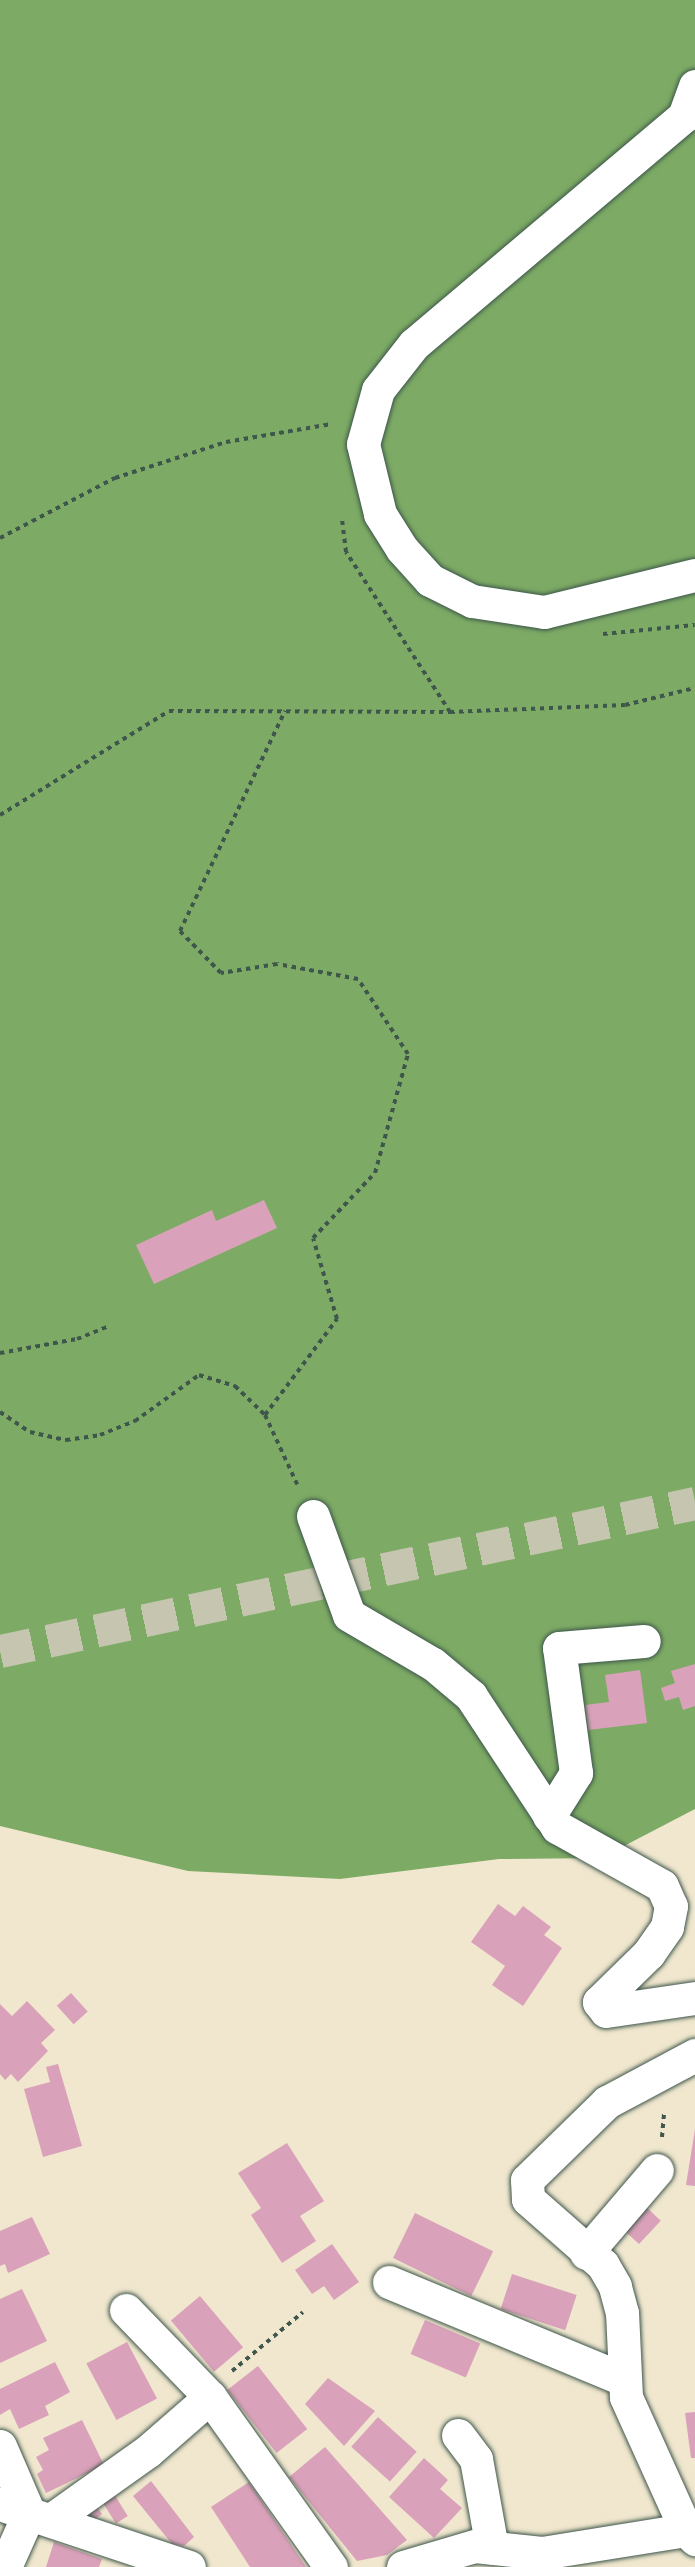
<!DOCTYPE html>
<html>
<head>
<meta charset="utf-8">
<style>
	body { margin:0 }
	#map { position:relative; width:695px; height:2567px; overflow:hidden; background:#f0e7ce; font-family:"Libre Caslon Text",serif }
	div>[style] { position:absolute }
	.forest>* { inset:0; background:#7dab65 }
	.building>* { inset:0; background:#daa2ba; transform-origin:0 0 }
	.highway-tunnel>* { height:33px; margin-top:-16.5px; transform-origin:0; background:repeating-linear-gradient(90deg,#c6c5af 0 33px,transparent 0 49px) }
	.path>* { height:4px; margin-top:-2px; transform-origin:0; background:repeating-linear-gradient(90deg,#3e564b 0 4.5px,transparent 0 9px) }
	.roads { filter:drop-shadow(0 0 2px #3e564b) drop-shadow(0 0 2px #3e564b) }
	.street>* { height:33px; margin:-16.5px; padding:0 16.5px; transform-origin:16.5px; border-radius:16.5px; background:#fff }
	span { translate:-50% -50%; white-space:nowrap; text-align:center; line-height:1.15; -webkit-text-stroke:4.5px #f7f3e8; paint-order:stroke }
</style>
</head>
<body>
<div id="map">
	<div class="forest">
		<i style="clip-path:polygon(0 0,695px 0,695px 1809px,601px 1858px,499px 1859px,340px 1879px,188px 1871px,0 1826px)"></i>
	</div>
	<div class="building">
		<i style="clip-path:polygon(264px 1200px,277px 1228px,154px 1284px,136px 1245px,212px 1210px,216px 1221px)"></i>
		<i style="clip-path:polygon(695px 1664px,695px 1706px,683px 1710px,679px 1697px,665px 1701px,661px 1688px,675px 1683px,671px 1671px)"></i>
		<i style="clip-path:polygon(640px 1670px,647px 1723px,588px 1730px,585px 1705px,609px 1702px,605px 1675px)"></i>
		<i style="clip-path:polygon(498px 1904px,515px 1916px,523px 1906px,551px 1927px,544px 1935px,562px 1948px,523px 2006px,492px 1985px,505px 1966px,471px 1942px)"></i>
		<i style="left:71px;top:1993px;width:25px;height:19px;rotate:48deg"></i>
		<i style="clip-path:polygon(27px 2001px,55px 2030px,41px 2043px,48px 2051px,18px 2082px,11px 2074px,5px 2080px,0 2074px,0 2004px,12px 2016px)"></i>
		<i style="clip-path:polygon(58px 2064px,82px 2146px,43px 2157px,24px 2089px,50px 2082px,46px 2067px)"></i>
		<i style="clip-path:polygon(695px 2129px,695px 2186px,686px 2185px)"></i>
		<i style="clip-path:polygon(287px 2143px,324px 2201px,300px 2216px,316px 2241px,282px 2263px,251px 2215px,261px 2208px,238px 2173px)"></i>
		<i style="left:644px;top:2205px;width:23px;height:32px;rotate:43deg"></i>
		<i style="left:415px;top:2213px;width:87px;height:50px;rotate:26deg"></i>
		<i style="clip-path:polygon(32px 2217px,50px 2254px,8px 2273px,5px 2264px,0 2266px,0 2231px)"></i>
		<i style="clip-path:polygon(332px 2244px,359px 2282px,334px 2300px,324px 2286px,312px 2294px,295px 2270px)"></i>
		<i style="left:512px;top:2274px;width:68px;height:37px;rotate:18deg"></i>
		<i style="clip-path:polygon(22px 2289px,47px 2341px,0 2363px,0 2299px)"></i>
		<i style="left:200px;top:2296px;width:67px;height:38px;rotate:50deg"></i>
		<i style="left:425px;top:2320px;width:60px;height:37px;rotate:23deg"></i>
		<i style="left:127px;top:2342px;width:64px;height:46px;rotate:62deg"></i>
		<i style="clip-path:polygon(55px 2362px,70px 2392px,45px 2406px,49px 2415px,19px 2429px,10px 2409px,0 2415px,0 2389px)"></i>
		<i style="left:258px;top:2366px;width:80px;height:39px;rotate:52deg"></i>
		<i style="clip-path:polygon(328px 2378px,375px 2411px,344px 2446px,305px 2404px)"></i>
		<i style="clip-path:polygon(695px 2412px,695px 2458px,691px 2458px,685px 2413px)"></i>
		<i style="left:378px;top:2417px;width:52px;height:40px;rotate:42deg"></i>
		<i style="clip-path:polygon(82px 2420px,104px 2465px,46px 2493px,37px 2474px,43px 2470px,36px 2457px,49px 2450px,43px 2438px)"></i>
		<i style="clip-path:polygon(325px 2447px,407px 2540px,387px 2555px,357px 2561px,289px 2477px)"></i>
		<i style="clip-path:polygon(424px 2458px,448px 2480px,440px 2489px,462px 2508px,434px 2538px,389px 2497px)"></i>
		<i style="clip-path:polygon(151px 2481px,194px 2537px,184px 2546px,172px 2544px,133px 2496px)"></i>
		<i style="clip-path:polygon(249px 2482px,306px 2567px,250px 2567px,211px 2507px)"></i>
		<i style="left:114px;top:2494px;width:26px;height:14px;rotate:58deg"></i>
		<i style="left:96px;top:2506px;width:10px;height:13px;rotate:53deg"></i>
		<i style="clip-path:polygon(54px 2542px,102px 2559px,99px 2567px,46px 2567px)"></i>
	</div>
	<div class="highway-tunnel">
		<i style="left:0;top:1651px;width:711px;rotate:-12.02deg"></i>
	</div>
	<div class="path">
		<i style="left:0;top:538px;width:130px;rotate:-27.6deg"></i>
		<i style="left:115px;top:478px;width:117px;rotate:-18deg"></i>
		<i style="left:226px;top:442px;width:107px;rotate:-9.7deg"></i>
		<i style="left:603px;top:634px;width:92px;rotate:-5.6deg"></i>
		<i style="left:450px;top:712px;width:175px;rotate:-2.3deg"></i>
		<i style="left:625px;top:705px;width:72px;rotate:-13.7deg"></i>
		<i style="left:0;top:815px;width:198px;rotate:-31.6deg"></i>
		<i style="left:169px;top:711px;width:281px;rotate:0.2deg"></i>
		<i style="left:450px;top:712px;width:191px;rotate:-123deg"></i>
		<i style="left:346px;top:552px;width:34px;rotate:-97deg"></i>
		<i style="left:0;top:1353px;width:78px;rotate:-10.3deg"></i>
		<i style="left:77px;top:1339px;width:32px;rotate:-22deg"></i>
		<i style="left:0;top:1412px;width:36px;rotate:34deg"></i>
		<i style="left:30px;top:1432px;width:37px;rotate:13deg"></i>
		<i style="left:66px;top:1440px;width:34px;rotate:-8deg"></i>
		<i style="left:100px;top:1435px;width:38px;rotate:-22deg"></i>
		<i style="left:135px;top:1421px;width:79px;rotate:-35.7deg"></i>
		<i style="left:199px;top:1375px;width:38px;rotate:17deg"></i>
		<i style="left:235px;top:1386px;width:42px;rotate:44deg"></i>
		<i style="left:265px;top:1415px;width:78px;rotate:65.1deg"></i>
		<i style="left:265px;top:1415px;width:120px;rotate:-53.1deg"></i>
		<i style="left:337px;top:1319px;width:84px;rotate:-106.5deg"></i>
		<i style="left:313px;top:1238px;width:90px;rotate:-46.4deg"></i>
		<i style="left:375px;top:1173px;width:123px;rotate:-74.5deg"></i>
		<i style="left:408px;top:1054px;width:90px;rotate:-123.7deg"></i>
		<i style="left:358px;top:979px;width:82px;rotate:-169.5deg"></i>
		<i style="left:277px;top:964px;width:57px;rotate:170.9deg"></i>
		<i style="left:221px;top:973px;width:59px;rotate:-134.3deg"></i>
		<i style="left:180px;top:931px;width:244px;rotate:-64.5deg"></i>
		<i style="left:662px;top:2137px;width:25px;rotate:-85deg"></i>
		<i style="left:232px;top:2371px;width:92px;rotate:-39.7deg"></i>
	</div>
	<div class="roads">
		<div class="street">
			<i style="left:695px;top:86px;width:32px;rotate:110deg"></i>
			<i style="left:684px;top:116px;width:353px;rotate:139.8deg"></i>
			<i style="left:414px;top:344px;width:58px;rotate:128deg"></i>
			<i style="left:378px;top:390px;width:56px;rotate:105.5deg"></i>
			<i style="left:363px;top:444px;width:72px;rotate:76.3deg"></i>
			<i style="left:380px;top:514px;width:41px;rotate:57.8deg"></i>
			<i style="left:402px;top:549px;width:42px;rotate:47.9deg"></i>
			<i style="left:430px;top:580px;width:47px;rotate:26.6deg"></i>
			<i style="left:472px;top:601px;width:73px;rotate:8.7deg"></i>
			<i style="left:544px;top:612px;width:155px;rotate:-13.8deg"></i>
			<i style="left:313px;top:1516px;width:105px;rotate:70deg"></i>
			<i style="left:349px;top:1615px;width:97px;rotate:30.3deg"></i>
			<i style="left:433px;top:1664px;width:50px;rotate:40.1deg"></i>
			<i style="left:471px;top:1696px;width:157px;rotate:56.7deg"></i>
			<i style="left:557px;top:1827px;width:120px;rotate:29.3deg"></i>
			<i style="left:662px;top:1886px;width:22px;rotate:66deg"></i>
			<i style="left:671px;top:1906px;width:21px;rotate:101deg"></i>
			<i style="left:667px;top:1927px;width:32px;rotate:125deg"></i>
			<i style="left:649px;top:1953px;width:70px;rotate:135.6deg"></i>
			<i style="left:599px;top:2002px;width:11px;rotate:52deg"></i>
			<i style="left:606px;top:2011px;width:90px;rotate:-8.3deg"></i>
			<i style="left:549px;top:1816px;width:51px;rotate:-57.9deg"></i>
			<i style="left:576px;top:1773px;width:126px;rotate:-97.7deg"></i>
			<i style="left:559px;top:1648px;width:85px;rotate:-4.7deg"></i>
			<i style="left:586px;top:2253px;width:109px;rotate:-49.5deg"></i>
			<i style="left:389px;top:2282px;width:253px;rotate:22.5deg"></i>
			<i style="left:126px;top:2310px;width:121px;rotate:46deg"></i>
			<i style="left:210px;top:2397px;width:209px;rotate:54.6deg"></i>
			<i style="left:458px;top:2435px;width:30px;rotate:53deg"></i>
			<i style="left:476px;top:2459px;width:90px;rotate:79.8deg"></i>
			<i style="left:0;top:2446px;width:73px;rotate:66.6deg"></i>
			<i style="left:29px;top:2513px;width:59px;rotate:114deg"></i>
			<i style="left:0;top:2504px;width:199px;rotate:18.4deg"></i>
			<i style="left:51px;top:2520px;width:119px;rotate:-35.4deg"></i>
			<i style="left:148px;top:2451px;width:82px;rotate:-41.1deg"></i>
			<i style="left:686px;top:2530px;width:146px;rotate:-114.3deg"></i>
			<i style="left:626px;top:2397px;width:84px;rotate:-92.7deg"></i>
			<i style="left:622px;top:2313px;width:28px;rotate:-105deg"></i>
			<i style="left:615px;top:2286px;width:24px;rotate:-120deg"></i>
			<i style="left:603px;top:2265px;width:100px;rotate:-138.7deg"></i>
			<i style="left:528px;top:2199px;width:19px;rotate:-93deg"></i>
			<i style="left:527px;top:2180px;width:112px;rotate:-44.3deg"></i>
			<i style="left:607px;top:2102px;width:100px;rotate:-28.1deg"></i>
			<i style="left:403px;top:2567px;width:75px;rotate:-16.3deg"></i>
			<i style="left:475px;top:2546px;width:67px;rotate:6deg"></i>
			<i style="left:542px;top:2553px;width:146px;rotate:-9.1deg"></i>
			<i style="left:686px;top:2530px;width:13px;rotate:45deg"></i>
		</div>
	</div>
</div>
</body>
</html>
